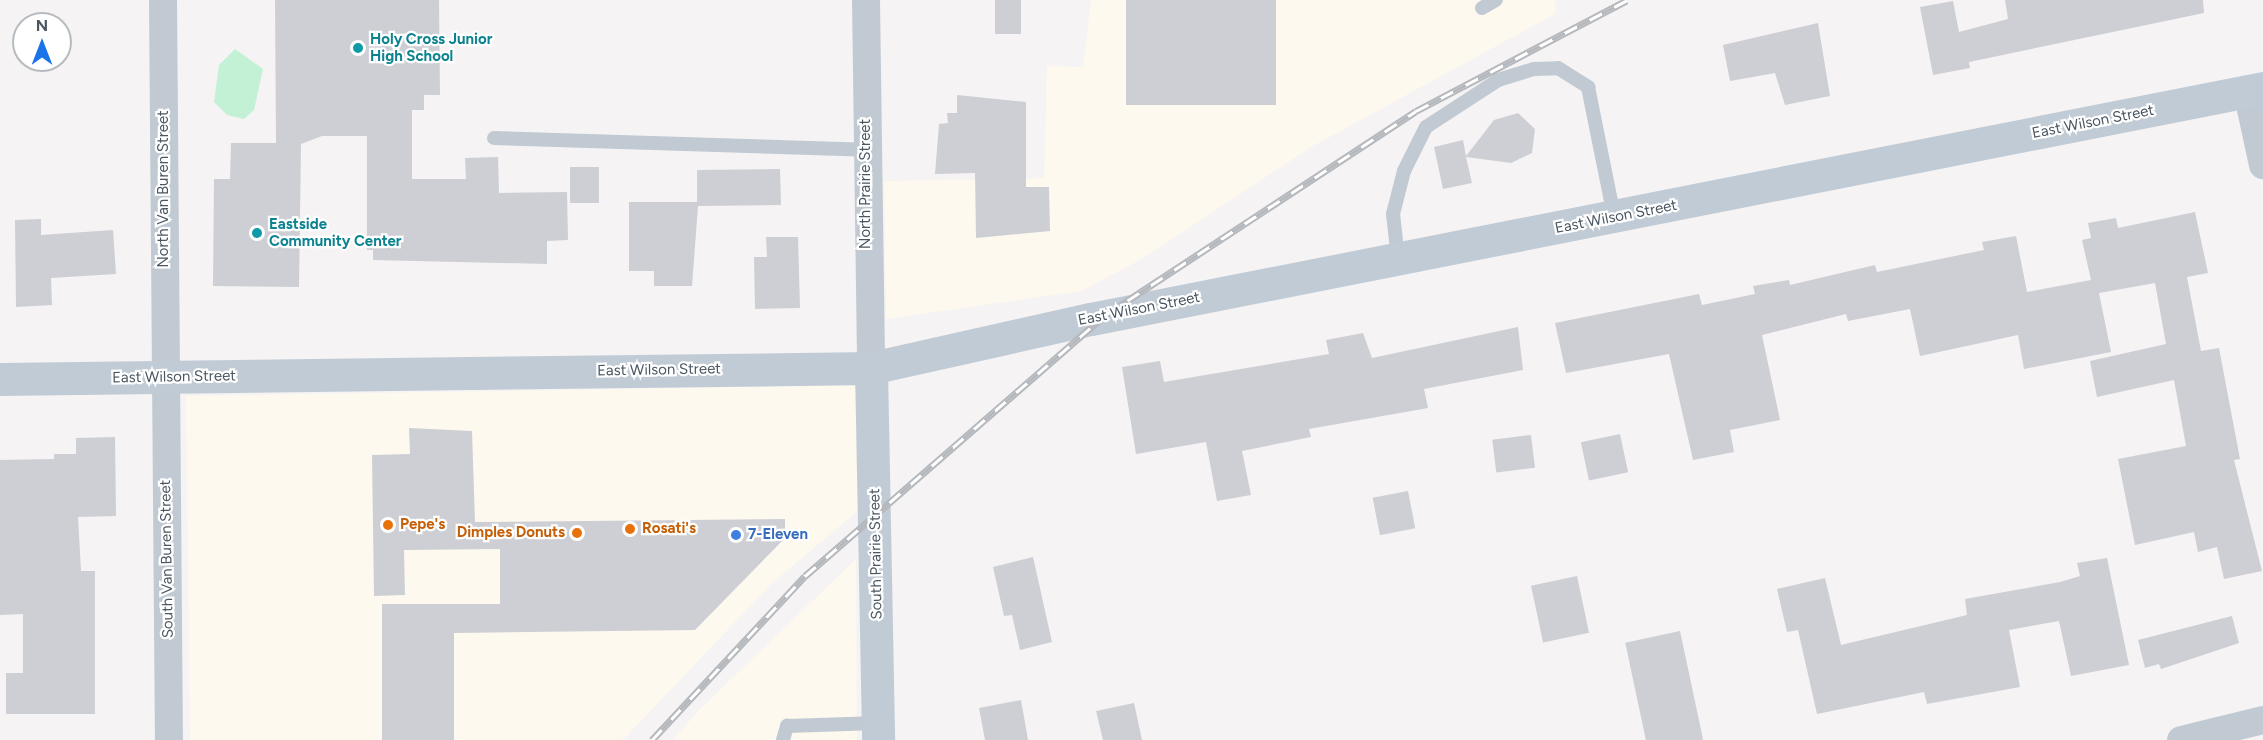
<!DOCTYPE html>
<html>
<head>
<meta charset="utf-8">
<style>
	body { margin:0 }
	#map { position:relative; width:2263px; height:740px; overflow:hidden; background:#f5f3f3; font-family:Figtree,sans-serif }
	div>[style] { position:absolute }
	.commercial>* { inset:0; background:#fdf9ef }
	.green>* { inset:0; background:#c3f1d5 }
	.building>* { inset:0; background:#cdcfd5; transform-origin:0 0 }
	.lane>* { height:14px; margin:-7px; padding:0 7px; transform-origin:7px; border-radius:7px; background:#c1cad2 }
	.street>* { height:28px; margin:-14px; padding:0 14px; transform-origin:14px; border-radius:14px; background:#c1cad2 }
	.secondary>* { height:33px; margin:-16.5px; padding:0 16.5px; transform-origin:16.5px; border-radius:16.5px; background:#c1cbd6 }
	.rail>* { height:7px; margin-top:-3.5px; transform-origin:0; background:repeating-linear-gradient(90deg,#fff 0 14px,#b5b8bd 0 28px); box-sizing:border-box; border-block:2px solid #b5b8bd }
	.dots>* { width:16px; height:16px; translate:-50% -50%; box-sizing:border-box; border:3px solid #fff; border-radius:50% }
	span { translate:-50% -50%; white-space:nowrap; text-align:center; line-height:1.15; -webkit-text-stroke:4.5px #fff; paint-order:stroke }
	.culture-label { font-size:15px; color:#0d838f; font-weight:700 }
	.left { translate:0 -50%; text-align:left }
	.street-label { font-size:15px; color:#4a5661 }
	.food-label { font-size:15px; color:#c56008; font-weight:700 }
	.right { translate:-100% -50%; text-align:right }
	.shop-label { font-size:15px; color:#366cbe; font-weight:700 }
	.north { position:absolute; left:12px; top:12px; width:60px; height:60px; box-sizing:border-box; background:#fff; border:2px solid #b7bbc0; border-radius:50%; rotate:0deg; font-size:16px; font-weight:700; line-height:24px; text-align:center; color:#4a5661 }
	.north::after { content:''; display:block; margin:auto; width:21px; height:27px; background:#1a73e8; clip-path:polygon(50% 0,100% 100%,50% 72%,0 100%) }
</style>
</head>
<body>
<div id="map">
	<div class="commercial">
		<i style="clip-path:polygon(1091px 0,1555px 0,1555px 14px,1313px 146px,1140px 260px,1081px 291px,886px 319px,884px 181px,1044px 178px,1047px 66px,1083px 67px)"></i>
		<i style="clip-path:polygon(858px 385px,859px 510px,772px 583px,623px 740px,190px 740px,186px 396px)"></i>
		<i style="clip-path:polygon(856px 559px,857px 740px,673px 740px,698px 711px)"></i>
	</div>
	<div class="green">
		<i style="clip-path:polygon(235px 49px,263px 69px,254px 110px,244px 119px,227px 115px,214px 102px,219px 65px)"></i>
	</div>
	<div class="building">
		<i style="clip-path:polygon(275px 0,439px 0,440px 95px,424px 95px,424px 110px,412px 110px,412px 179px,466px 179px,465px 158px,498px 157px,499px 193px,567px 192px,568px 240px,547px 241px,547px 264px,373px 260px,373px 250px,367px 250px,367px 136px,322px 136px,301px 144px,299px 287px,213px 286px,214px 179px,230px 179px,231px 143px,276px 143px)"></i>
		<i style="left:995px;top:0;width:26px;height:34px"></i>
		<i style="left:1126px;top:0;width:150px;height:105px"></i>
		<i style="clip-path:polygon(2005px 0,2203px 0,2204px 13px,1969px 62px,1970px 68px,1933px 75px,1920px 7px,1953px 1px,1959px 32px,2008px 19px)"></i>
		<i style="clip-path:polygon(1818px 23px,1830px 96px,1785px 105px,1775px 73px,1730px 81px,1723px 45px)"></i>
		<i style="clip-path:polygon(957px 95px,1026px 102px,1026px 187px,1049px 187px,1050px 231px,976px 238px,975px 173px,935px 174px,939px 124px,948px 123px,947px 113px,957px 113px)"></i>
		<i style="clip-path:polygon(1518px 113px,1535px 129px,1532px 153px,1511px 163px,1466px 157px,1472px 183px,1443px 189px,1434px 147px,1463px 140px,1466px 156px,1494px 120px)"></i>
		<i style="left:570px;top:167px;width:29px;height:36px"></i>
		<i style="clip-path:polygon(780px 169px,781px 205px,698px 206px,692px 286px,654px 286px,654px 271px,629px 271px,629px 202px,697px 202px,697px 170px)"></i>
		<i style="clip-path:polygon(2195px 212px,2208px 273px,2187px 277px,2201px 351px,2219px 348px,2240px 459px,2234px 460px,2262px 571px,2224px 579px,2217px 547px,2198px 552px,2194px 532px,2135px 545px,2118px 459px,2186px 446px,2174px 380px,2097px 397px,2090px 361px,2166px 344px,2155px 283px,2099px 293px,2111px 352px,2024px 369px,2018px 335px,1920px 356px,1910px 309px,1848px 321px,1846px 314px,1762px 335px,1780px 420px,1730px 430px,1734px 452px,1693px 460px,1669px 354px,1566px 373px,1555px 323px,1699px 294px,1702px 305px,1755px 294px,1753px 286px,1789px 280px,1790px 285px,1875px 265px,1877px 272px,1984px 250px,1982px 242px,2016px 236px,2027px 292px,2091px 280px,2082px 240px,2091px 238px,2088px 223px,2116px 218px,2118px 228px)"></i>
		<i style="clip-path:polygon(41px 219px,41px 235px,113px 230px,116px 274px,51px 278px,52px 305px,16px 307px,15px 220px)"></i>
		<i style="clip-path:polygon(766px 237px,798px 237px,800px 308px,755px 309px,754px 257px,767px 257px)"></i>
		<i style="clip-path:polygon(1518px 327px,1523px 370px,1424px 389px,1428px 408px,1309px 429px,1311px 437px,1242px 451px,1251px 495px,1217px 501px,1206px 442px,1136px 454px,1122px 367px,1160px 361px,1164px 382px,1329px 354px,1326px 340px,1363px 333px,1372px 358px)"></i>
		<i style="clip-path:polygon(409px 428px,472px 431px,475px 522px,785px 519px,785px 538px,695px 630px,454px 633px,454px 740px,382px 740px,382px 604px,500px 604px,500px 549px,404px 550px,405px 595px,374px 596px,372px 455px,410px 454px)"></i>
		<i style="left:1620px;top:434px;width:39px;height:40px;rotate:78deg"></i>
		<i style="left:1531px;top:435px;width:33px;height:39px;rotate:83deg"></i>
		<i style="clip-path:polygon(115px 437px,116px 516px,78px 517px,81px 571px,95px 571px,95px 714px,6px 714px,6px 673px,23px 673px,23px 614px,0 615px,0 460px,54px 459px,54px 454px,76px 454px,76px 438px)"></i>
		<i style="left:1408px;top:491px;width:38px;height:36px;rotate:79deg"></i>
		<i style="clip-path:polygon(1033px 557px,1052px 642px,1020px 650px,1012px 615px,1004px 616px,993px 567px)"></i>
		<i style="clip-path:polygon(2107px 558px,2129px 665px,2071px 676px,2059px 621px,2009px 630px,2020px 687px,1927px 704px,1924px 692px,1817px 714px,1798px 630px,1787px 632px,1777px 589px,1825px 578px,1841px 645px,1967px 615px,1965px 599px,2060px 582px,2080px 576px,2077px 563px)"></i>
		<i style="left:1577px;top:576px;width:58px;height:47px;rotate:78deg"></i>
		<i style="clip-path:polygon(2232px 616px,2239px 643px,2161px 669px,2159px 664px,2145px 668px,2138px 640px)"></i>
		<i style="left:1680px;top:631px;width:111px;height:56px;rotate:78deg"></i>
		<i style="clip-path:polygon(1021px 700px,1028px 740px,985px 740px,979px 708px)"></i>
		<i style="clip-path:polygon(1134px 703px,1142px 740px,1103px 740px,1096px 711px)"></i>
	</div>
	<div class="lane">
		<i style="left:1482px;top:8px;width:16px;rotate:-30deg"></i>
		<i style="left:494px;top:138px;width:372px;rotate:1.8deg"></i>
		<i style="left:1398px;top:259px;width:45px;rotate:-96.3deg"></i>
		<i style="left:1393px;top:214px;width:44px;rotate:-75.7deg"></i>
		<i style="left:1404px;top:171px;width:49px;rotate:-63.4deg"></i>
		<i style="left:1426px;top:127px;width:86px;rotate:-33.1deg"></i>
		<i style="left:1498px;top:80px;width:38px;rotate:-17deg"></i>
		<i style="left:1534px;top:69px;width:24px;rotate:-2deg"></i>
		<i style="left:1558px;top:68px;width:36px;rotate:32deg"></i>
		<i style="left:1588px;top:87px;width:132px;rotate:78.6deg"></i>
		<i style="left:783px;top:740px;width:15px;rotate:-74deg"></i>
		<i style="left:787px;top:726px;width:91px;rotate:-1.9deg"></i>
	</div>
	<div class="street">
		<i style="left:163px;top:0;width:740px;rotate:89.54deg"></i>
		<i style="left:866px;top:0;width:368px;rotate:89.2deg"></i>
		<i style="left:2247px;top:91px;width:76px;rotate:77.8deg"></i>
		<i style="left:2181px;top:740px;width:84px;rotate:-13.7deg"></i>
	</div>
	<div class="secondary">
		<i style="left:871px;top:368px;width:372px;rotate:88.9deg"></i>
		<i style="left:0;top:379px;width:871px;rotate:-0.72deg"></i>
		<i style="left:871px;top:368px;width:225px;rotate:-12.6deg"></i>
		<i style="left:1091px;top:319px;width:1195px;rotate:-11.15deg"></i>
	</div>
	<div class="rail">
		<i style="left:652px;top:740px;width:224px;rotate:-47deg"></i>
		<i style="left:805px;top:576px;width:396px;rotate:-41deg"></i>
		<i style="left:1104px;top:316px;width:373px;rotate:-33.3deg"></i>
		<i style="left:1416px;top:111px;width:238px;rotate:-27.7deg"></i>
	</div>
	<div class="dots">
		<i style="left:358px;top:48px;background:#0f9aa8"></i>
		<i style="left:257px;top:233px;background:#0f9aa8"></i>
		<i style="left:388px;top:525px;background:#e8710a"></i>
		<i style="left:630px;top:529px;background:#e8710a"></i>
		<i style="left:577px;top:533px;background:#e8710a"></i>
		<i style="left:736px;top:535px;background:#3f7fe0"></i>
	</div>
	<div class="culture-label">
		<span class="left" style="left:370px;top:48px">Holy Cross Junior<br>High School</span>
		<span class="left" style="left:269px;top:233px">Eastside<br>Community Center</span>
	</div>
	<div class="street-label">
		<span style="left:2093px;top:122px;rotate:-11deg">East Wilson Street</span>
		<span style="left:866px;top:184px;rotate:-90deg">North Prairie Street</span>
		<span style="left:164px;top:189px;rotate:-90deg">North Van Buren Street</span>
		<span style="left:1616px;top:217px;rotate:-11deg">East Wilson Street</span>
		<span style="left:1139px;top:309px;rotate:-11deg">East Wilson Street</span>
		<span style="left:659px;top:370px;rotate:-1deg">East Wilson Street</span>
		<span style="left:174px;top:377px;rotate:-1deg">East Wilson Street</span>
		<span style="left:876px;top:554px;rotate:-91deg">South Prairie Street</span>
		<span style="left:167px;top:559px;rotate:-91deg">South Van Buren Street</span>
	</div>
	<div class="food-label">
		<span class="left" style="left:400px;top:525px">Pepe's</span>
		<span class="left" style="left:642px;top:529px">Rosati's</span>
		<span class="right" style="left:565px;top:533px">Dimples Donuts</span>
	</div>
	<div class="shop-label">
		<span class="left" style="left:748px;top:535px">7-Eleven</span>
	</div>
	<div class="north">N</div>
</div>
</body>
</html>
